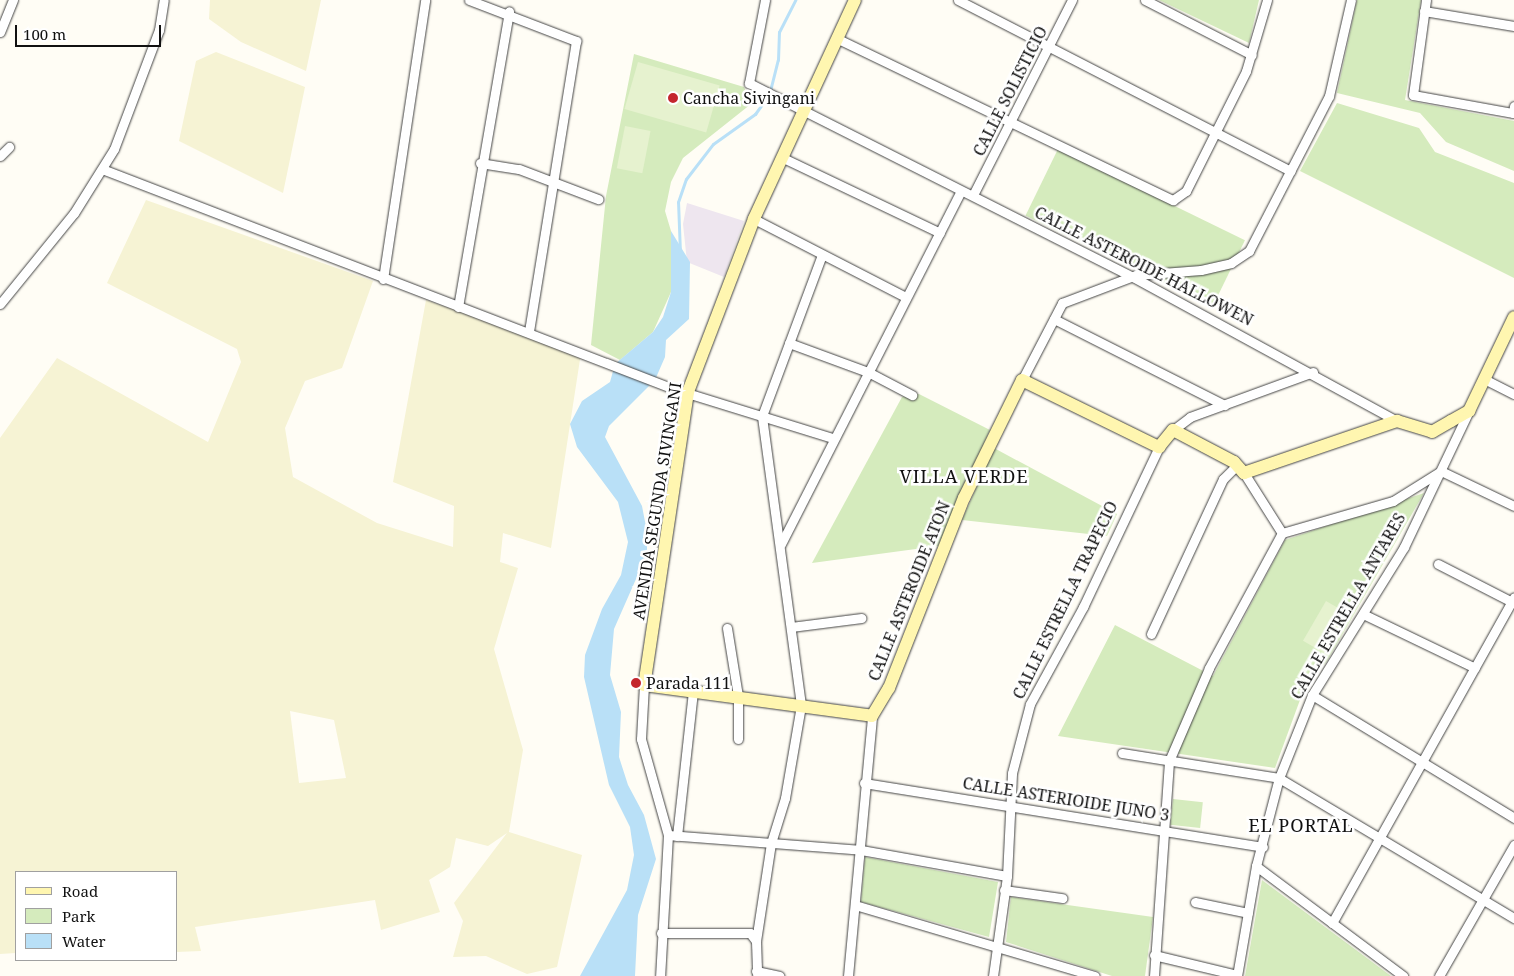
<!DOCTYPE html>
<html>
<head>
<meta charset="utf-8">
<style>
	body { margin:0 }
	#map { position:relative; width:1514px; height:976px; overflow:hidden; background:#fffdf5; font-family:"Noto Serif",serif }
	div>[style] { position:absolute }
	.industrial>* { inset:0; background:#eee6ef }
	.farmland>* { inset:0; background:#f6f3d4 }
	.green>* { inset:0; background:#d5ebbd; transform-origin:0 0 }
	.pitch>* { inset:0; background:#e6f2cf; transform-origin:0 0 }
	.water>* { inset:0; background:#b9e0f7 }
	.stream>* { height:3px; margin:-1.5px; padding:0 1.5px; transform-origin:1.5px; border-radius:1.5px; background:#b9e0f7 }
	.roads { filter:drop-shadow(0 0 1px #444) drop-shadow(0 0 1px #444) }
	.street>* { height:9px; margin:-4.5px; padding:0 4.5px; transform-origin:4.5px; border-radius:4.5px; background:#fff }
	.secondary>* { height:12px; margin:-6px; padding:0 6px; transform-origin:6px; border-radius:6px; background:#fff6b0 }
	.dots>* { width:14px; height:14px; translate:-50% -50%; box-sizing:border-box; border:2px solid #fff; border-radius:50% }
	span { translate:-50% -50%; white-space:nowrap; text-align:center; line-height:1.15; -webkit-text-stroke:5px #fff; paint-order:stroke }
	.street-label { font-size:16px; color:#111 }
	.poi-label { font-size:16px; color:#111 }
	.left { translate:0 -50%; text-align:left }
	.neighbourhood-label { font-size:18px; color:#111; letter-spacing:1px }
	.legend { position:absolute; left:15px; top:871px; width:162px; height:90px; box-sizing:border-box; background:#fff; border:1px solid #a0a0a0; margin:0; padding:6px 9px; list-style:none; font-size:15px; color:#111 }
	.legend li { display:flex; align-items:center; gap:10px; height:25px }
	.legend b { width:25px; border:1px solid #a0a0a0 }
	.scale { position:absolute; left:15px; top:25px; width:146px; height:22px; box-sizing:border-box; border:2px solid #111; border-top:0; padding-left:6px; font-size:15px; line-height:18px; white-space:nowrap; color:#111; -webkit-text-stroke:4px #fff; paint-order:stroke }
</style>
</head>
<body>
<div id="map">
	<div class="industrial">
		<i style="clip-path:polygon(687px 203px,744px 221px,724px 277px,687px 262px,683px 224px)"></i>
	</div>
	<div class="farmland">
		<i style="clip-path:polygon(210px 0,321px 0,306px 71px,241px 42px,209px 19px)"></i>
		<i style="clip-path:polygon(216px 52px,305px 87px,283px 193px,179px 141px,196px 61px)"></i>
		<i style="clip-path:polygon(evenodd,146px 200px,373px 281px,342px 368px,305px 381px,285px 428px,293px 477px,377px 523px,453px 547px,454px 506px,393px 482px,426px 300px,581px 353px,551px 548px,503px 533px,500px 562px,518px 568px,494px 649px,523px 750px,509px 832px,582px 855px,557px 967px,527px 974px,486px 956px,453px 957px,463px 921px,454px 903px,507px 833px,488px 846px,456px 838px,450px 867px,429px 880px,440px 912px,381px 930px,375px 900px,195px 927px,201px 951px,176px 952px,176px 872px,16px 872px,16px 953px,0 954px,0 438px,57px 358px,208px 442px,241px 362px,237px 349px,107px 283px,146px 200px,290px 711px,334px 720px,346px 778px,299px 783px,290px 711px)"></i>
	</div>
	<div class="green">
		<i style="clip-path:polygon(1159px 0,1259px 0,1249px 43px)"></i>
		<i style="clip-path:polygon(1357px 0,1421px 0,1405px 100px,1514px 121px,1514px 171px,1446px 142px,1420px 113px,1337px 93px)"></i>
		<i style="clip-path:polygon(634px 54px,744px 87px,751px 104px,683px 158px,671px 182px,665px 211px,671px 231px,671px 292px,653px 332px,620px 360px,591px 345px,606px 196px)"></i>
		<i style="clip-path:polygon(1337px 103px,1419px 128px,1435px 152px,1514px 183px,1514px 278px,1300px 171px)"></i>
		<i style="left:1058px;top:149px;width:208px;height:74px;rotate:26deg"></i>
		<i style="clip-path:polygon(919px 394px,990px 430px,938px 546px,812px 563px,902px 397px)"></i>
		<i style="clip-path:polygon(994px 448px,1117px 514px,1107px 536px,962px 520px)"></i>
		<i style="clip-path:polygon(1424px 493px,1327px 661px,1304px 689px,1275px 768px,1058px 736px,1115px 625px,1213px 676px,1285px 540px)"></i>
		<i style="left:1173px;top:799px;width:30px;height:26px;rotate:6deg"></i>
		<i style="clip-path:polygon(865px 857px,998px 882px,989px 937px,861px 902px)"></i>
		<i style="clip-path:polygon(1262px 880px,1391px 976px,1245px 976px)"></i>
		<i style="clip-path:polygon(1011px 897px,1153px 917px,1145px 976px,1112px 976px,1006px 942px)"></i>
	</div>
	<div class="pitch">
		<i style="left:638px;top:62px;width:85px;height:49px;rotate:16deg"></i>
		<i style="left:625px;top:126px;width:26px;height:43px;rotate:11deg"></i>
		<i style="left:1326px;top:601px;width:28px;height:46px;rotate:30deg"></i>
	</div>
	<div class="water">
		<i style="clip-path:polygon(671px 231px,690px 262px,689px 319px,666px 340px,665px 357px,655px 380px,609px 426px,605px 437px,642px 506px,647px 532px,647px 554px,614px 629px,610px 675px,621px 712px,619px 757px,628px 785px,644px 815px,656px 859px,638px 915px,635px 976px,580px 976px,627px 890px,634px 855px,630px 827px,609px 785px,584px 677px,585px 655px,602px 609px,621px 575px,628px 542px,618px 502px,577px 447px,570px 424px,582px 401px,610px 382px,615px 364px,653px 332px,663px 317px,671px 292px)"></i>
	</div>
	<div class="stream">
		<i style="left:680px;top:253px;width:51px;rotate:-92.2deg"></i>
		<i style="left:678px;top:202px;width:24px;rotate:-71deg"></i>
		<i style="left:686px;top:179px;width:44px;rotate:-52.4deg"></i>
		<i style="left:713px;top:144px;width:52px;rotate:-35.5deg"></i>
		<i style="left:755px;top:114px;width:24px;rotate:-54deg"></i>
		<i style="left:769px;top:95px;width:36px;rotate:-76deg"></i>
		<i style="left:778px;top:60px;width:28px;rotate:-88deg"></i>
		<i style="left:779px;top:32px;width:36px;rotate:-63deg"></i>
	</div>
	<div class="roads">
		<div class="street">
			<i style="left:469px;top:0;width:115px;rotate:21deg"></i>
			<i style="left:576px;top:41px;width:294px;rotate:99.2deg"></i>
			<i style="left:765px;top:0;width:85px;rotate:100.9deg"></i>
			<i style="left:749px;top:83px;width:430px;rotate:26.8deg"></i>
			<i style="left:1133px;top:277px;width:301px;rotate:28.6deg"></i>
			<i style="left:958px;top:0;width:374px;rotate:27.2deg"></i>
			<i style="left:1145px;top:0;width:120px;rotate:27.2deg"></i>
			<i style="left:1426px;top:0;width:96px;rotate:97.8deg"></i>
			<i style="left:1413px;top:95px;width:102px;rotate:10.2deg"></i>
			<i style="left:1513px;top:113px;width:7px;rotate:-82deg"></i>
			<i style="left:1424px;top:11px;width:91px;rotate:9.5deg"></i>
			<i style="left:0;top:32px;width:35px;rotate:-68deg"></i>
			<i style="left:838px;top:39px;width:372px;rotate:25.7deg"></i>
			<i style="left:1173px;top:200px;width:16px;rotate:-35deg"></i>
			<i style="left:1186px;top:191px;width:134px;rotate:-63.4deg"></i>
			<i style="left:1246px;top:71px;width:74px;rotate:-73.5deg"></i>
			<i style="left:0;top:156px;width:13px;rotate:-45deg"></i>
			<i style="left:781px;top:157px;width:176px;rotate:25.5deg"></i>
			<i style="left:480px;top:163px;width:39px;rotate:9deg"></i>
			<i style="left:519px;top:169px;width:85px;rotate:20.8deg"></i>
			<i style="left:102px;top:169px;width:613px;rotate:21.04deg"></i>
			<i style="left:674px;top:389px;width:165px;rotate:17.2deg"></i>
			<i style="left:973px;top:195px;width:219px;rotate:-63.1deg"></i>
			<i style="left:754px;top:219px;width:171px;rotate:27.2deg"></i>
			<i style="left:383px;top:279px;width:282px;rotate:-81.4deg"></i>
			<i style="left:0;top:304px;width:117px;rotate:-50.9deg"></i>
			<i style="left:74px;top:213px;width:75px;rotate:-58deg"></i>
			<i style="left:114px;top:149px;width:127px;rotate:-69.3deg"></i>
			<i style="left:159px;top:30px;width:30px;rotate:-81deg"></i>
			<i style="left:458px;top:307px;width:300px;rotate:-80.2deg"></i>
			<i style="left:1054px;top:319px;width:191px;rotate:26.8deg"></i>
			<i style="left:789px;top:343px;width:84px;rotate:20.2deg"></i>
			<i style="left:868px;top:372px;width:50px;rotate:27.6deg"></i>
			<i style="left:1022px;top:380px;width:87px;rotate:-62.5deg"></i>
			<i style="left:1062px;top:303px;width:79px;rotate:-20.7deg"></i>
			<i style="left:1136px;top:275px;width:65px;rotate:-4.4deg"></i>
			<i style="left:1201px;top:270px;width:31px;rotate:-13deg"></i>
			<i style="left:1231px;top:263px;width:22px;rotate:-34deg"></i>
			<i style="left:1249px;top:251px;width:174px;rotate:-62.7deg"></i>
			<i style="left:1329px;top:96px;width:98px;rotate:-77.1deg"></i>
			<i style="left:1486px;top:380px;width:31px;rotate:27deg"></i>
			<i style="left:1173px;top:430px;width:21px;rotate:-37deg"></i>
			<i style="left:1190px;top:417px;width:131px;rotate:-20.1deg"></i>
			<i style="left:1441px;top:471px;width:81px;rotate:25.6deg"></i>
			<i style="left:1244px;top:473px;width:71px;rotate:57.7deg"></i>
			<i style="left:781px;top:544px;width:396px;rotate:-63deg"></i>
			<i style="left:1438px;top:564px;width:85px;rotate:27.2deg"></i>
			<i style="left:1363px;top:614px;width:124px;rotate:25.7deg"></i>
			<i style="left:791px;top:627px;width:71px;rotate:-7.3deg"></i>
			<i style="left:727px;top:628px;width:69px;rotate:80.8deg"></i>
			<i style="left:738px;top:696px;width:43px;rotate:90deg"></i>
			<i style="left:1151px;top:634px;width:171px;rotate:-65.1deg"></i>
			<i style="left:1223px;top:479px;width:20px;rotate:-45deg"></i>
			<i style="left:644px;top:685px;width:54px;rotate:93.2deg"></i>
			<i style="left:641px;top:739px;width:100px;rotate:74.3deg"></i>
			<i style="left:668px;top:835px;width:141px;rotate:93.2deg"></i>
			<i style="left:1312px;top:695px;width:237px;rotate:31.3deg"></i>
			<i style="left:1122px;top:753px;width:159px;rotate:9deg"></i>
			<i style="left:1279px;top:778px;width:274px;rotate:30.8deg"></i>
			<i style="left:864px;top:783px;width:404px;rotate:9.1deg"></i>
			<i style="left:668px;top:835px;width:194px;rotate:4.4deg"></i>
			<i style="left:861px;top:850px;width:148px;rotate:10.1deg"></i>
			<i style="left:677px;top:836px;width:147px;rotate:-83.7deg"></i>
			<i style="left:1256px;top:866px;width:184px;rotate:36.8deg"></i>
			<i style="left:1004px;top:890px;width:59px;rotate:7.9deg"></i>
			<i style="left:1195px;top:902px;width:54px;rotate:11.7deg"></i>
			<i style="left:855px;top:905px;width:250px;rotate:16.5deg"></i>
			<i style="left:1332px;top:923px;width:373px;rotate:-60.8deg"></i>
			<i style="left:661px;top:933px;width:89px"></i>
			<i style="left:750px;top:933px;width:10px;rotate:53deg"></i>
			<i style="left:756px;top:941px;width:35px;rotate:88deg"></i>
			<i style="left:756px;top:941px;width:99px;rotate:-81.3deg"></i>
			<i style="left:771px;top:843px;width:47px;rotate:-72.7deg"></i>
			<i style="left:785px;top:798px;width:94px;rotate:-80.2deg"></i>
			<i style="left:801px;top:705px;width:292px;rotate:-97.7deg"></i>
			<i style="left:762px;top:416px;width:172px;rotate:-69.6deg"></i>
			<i style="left:1154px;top:955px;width:85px;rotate:13.5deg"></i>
			<i style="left:756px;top:971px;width:24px;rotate:12deg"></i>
			<i style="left:848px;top:976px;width:261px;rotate:-84.7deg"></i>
			<i style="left:993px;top:976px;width:101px;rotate:-82deg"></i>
			<i style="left:1007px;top:876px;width:103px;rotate:-87.2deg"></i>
			<i style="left:1012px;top:773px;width:71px;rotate:-75.4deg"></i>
			<i style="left:1030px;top:704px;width:111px;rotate:-61.3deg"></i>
			<i style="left:1083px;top:607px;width:177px;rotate:-64.6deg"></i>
			<i style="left:1154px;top:976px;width:216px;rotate:-86deg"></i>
			<i style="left:1169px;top:761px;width:101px;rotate:-66.7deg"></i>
			<i style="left:1209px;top:668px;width:153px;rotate:-61.6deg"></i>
			<i style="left:1282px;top:533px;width:116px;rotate:-16.1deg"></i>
			<i style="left:1393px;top:501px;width:57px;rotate:-32deg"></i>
			<i style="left:1237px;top:976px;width:112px;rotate:-80.2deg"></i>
			<i style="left:1256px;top:866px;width:91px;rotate:-75.4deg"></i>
			<i style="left:1279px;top:778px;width:89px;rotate:-68.3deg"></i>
			<i style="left:1312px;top:695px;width:174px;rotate:-58.1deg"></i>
			<i style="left:1404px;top:547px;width:151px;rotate:-64.5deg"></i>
			<i style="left:1439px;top:976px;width:151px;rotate:-60.2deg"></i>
		</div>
		<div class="secondary">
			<i style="left:855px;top:0;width:241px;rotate:114.8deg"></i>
			<i style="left:754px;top:219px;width:185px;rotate:110.9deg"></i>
			<i style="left:688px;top:392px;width:296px;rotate:98.5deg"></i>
			<i style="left:644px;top:685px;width:230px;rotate:7.7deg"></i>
			<i style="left:872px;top:716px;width:33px;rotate:-59deg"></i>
			<i style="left:889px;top:688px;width:204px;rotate:-68.5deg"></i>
			<i style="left:964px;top:498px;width:131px;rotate:-63.8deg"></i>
			<i style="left:1022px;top:380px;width:153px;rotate:26.1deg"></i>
			<i style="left:1159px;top:447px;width:22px;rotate:-51deg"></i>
			<i style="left:1173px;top:430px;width:69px;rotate:27.7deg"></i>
			<i style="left:1234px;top:462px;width:15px;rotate:48deg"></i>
			<i style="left:1244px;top:473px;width:162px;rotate:-18.8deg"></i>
			<i style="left:1397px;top:421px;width:37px;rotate:17deg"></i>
			<i style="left:1432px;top:432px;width:22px;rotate:-30deg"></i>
			<i style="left:1451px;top:421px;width:21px;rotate:-29deg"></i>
			<i style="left:1469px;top:411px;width:104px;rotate:-64.4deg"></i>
		</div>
	</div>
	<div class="dots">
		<i style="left:673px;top:98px;background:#c4262e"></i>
		<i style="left:636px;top:683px;background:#c4262e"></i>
	</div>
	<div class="street-label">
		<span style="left:1010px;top:91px;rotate:-63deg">CALLE SOLISTICIO</span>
		<span style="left:1144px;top:266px;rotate:27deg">CALLE ASTEROIDE HALLOWEN</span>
		<span style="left:657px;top:501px;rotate:-81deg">AVENIDA SEGUNDA SIVINGANI</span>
		<span style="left:909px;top:591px;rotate:-68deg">CALLE ASTEROIDE ATON</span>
		<span style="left:1065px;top:600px;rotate:-64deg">CALLE ESTRELLA TRAPECIO</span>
		<span style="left:1348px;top:606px;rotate:-60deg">CALLE ESTRELLA ANTARES</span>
		<span style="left:1066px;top:799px;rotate:9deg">CALLE ASTERIOIDE JUNO 3</span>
	</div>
	<div class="poi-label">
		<span class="left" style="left:683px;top:98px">Cancha Sivingani</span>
		<span class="left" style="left:646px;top:683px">Parada 111</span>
	</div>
	<div class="neighbourhood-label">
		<span style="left:964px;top:476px">VILLA VERDE</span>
		<span style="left:1301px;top:825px">EL PORTAL</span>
	</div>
	<ul class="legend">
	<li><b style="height:6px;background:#fff6b0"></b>Road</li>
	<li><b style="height:14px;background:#d5ebbd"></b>Park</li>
	<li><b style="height:14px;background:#b9e0f7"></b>Water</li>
	</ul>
	<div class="scale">100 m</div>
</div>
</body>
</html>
